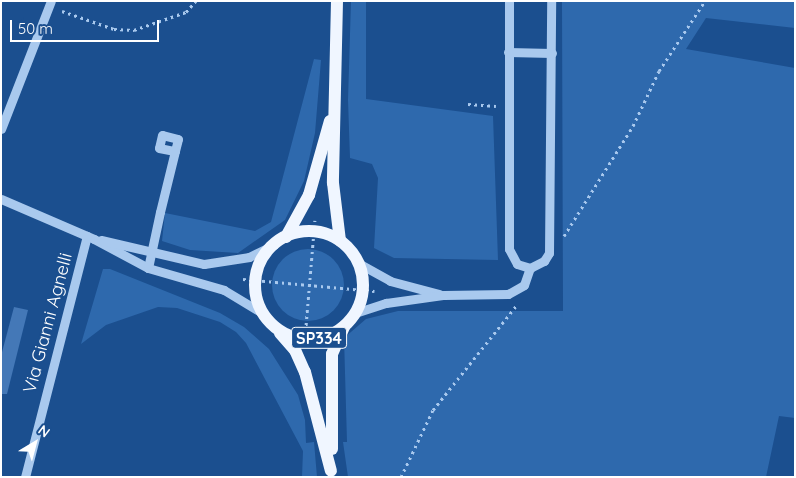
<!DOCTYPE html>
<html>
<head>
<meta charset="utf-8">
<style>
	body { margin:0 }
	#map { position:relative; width:796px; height:478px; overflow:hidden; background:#1b4f8f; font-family:Quicksand,sans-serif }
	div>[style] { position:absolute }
	.green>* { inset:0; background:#2e69ad }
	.round { border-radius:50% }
	.building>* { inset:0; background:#4478b7 }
	.path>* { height:3px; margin-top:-1.5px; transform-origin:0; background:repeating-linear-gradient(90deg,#a9c9ee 0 2.5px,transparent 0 6.5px) }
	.minor>* { height:9px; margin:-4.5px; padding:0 4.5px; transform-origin:4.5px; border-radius:4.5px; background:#a9c9ee }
	.major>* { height:12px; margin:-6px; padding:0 6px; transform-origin:6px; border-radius:6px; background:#f0f6ff }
	.major>.ring { margin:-6px; padding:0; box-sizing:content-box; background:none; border:12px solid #f0f6ff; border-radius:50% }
	span { translate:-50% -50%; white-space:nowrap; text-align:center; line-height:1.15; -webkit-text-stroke:4px #1b4f8f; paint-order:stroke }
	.shield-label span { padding:1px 4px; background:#1b4f8f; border:1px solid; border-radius:4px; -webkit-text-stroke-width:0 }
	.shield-label { font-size:16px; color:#fff; font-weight:700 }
	.street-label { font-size:18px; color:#fff }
	.frame { position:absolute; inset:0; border:2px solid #fff; pointer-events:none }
	.north { position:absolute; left:10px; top:418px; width:50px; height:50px; -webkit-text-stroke:4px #1b4f8f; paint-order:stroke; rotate:37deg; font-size:14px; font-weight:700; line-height:20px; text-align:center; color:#fff }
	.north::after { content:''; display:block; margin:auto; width:18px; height:22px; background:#fff; clip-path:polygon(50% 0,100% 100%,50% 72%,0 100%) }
	.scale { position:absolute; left:10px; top:20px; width:149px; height:22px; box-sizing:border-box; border:2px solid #fff; border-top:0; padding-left:6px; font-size:15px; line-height:18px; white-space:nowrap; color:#fff; -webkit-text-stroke:4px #1b4f8f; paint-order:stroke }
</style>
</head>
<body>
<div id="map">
	<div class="green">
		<i style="clip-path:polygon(351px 1px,366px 1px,366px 99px,493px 116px,498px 260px,394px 258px,374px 248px,378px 178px,372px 164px,350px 158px,348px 100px)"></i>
		<i style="clip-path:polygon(562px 1px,795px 1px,795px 28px,706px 18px,686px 49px,795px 68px,795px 418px,779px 416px,766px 477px,348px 477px,343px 442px,347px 442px,344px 338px,366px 319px,398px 311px,563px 311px)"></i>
		<i style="clip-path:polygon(314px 59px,321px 60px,315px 133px,304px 181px,285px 220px,238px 253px,190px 250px,162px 241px,165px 213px,255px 231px,271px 222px)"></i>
		<i class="round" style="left:272px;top:249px;width:72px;height:72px"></i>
		<i style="clip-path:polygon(103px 269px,110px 269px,220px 313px,244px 327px,269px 349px,298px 395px,305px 420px,306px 443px,314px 442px,317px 477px,302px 477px,303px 451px,246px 343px,236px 332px,220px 322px,177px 308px,158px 307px,106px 325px,81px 344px)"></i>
	</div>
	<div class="building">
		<i style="clip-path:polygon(14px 307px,28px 310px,7px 394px,1px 394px,1px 356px)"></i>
	</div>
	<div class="path">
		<i style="left:62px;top:11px;width:55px;rotate:19.1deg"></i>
		<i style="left:114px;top:29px;width:20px;rotate:3deg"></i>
		<i style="left:134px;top:30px;width:55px;rotate:-19.1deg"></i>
		<i style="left:186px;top:12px;width:15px;rotate:-48deg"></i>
		<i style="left:468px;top:104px;width:28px;rotate:4deg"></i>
		<i style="left:564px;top:236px;width:130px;rotate:-57.9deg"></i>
		<i style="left:633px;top:126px;width:61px;rotate:-64.7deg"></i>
		<i style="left:659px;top:71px;width:84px;rotate:-56.7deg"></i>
		<i style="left:243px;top:279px;width:132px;rotate:5.2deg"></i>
		<i style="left:305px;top:338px;width:118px;rotate:-85.2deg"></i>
		<i style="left:401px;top:477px;width:74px;rotate:-64.5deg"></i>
		<i style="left:433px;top:410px;width:133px;rotate:-51.4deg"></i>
	</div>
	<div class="minor">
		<i style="left:509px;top:1px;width:248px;rotate:90deg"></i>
		<i style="left:509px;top:249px;width:17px;rotate:62deg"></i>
		<i style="left:517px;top:264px;width:14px;rotate:17deg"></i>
		<i style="left:530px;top:268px;width:16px;rotate:-27deg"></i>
		<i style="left:544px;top:261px;width:9px;rotate:-58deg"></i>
		<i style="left:549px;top:253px;width:252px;rotate:-89.5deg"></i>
		<i style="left:508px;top:52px;width:44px;rotate:1.3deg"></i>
		<i style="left:1px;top:129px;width:137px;rotate:-68.7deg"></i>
		<i style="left:1px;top:199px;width:101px;rotate:23.3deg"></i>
		<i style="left:94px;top:239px;width:61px;rotate:28.2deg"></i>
		<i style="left:148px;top:268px;width:79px;rotate:16.1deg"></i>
		<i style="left:224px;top:290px;width:47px;rotate:31deg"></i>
		<i style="left:101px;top:240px;width:106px;rotate:13.1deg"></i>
		<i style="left:204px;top:264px;width:46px;rotate:-8.8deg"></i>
		<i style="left:249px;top:257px;width:28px;rotate:-26deg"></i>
		<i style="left:358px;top:263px;width:37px;rotate:29deg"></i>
		<i style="left:390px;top:281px;width:51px;rotate:14.9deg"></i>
		<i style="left:148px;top:268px;width:57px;rotate:-77.9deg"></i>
		<i style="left:160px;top:212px;width:63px;rotate:-76.2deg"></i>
		<i style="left:175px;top:151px;width:12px;rotate:-76deg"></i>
		<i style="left:178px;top:139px;width:16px;rotate:-166deg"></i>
		<i style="left:162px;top:135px;width:13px;rotate:103deg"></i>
		<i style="left:159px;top:148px;width:16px;rotate:11deg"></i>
		<i style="left:355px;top:313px;width:33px;rotate:-18deg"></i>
		<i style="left:386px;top:303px;width:59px;rotate:-7.9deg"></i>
		<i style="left:444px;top:295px;width:64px;rotate:-0.9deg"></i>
		<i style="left:508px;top:294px;width:18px;rotate:-29deg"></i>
		<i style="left:524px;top:285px;width:18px;rotate:-71deg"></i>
		<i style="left:25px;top:477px;width:249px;rotate:-75.6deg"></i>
	</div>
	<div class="major">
		<i style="left:337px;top:1px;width:182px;rotate:91.3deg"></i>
		<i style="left:333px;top:183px;width:58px;rotate:83.1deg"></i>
		<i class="ring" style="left:255px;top:231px;width:96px;height:96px"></i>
		<i style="left:286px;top:237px;width:48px;rotate:-61.3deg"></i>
		<i style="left:309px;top:195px;width:77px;rotate:-74.2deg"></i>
		<i style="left:280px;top:333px;width:23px;rotate:49deg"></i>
		<i style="left:295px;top:350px;width:24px;rotate:66deg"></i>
		<i style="left:305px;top:372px;width:102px;rotate:75.3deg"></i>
		<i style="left:332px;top:449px;width:95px;rotate:-90deg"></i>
		<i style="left:332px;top:354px;width:30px;rotate:-66deg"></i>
	</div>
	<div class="shield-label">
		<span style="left:319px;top:338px">SP334</span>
	</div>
	<div class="street-label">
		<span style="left:48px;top:323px;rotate:-75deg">Via Gianni Agnelli</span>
	</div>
	<div class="frame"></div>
	<div class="north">N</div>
	<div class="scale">50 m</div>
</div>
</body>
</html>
